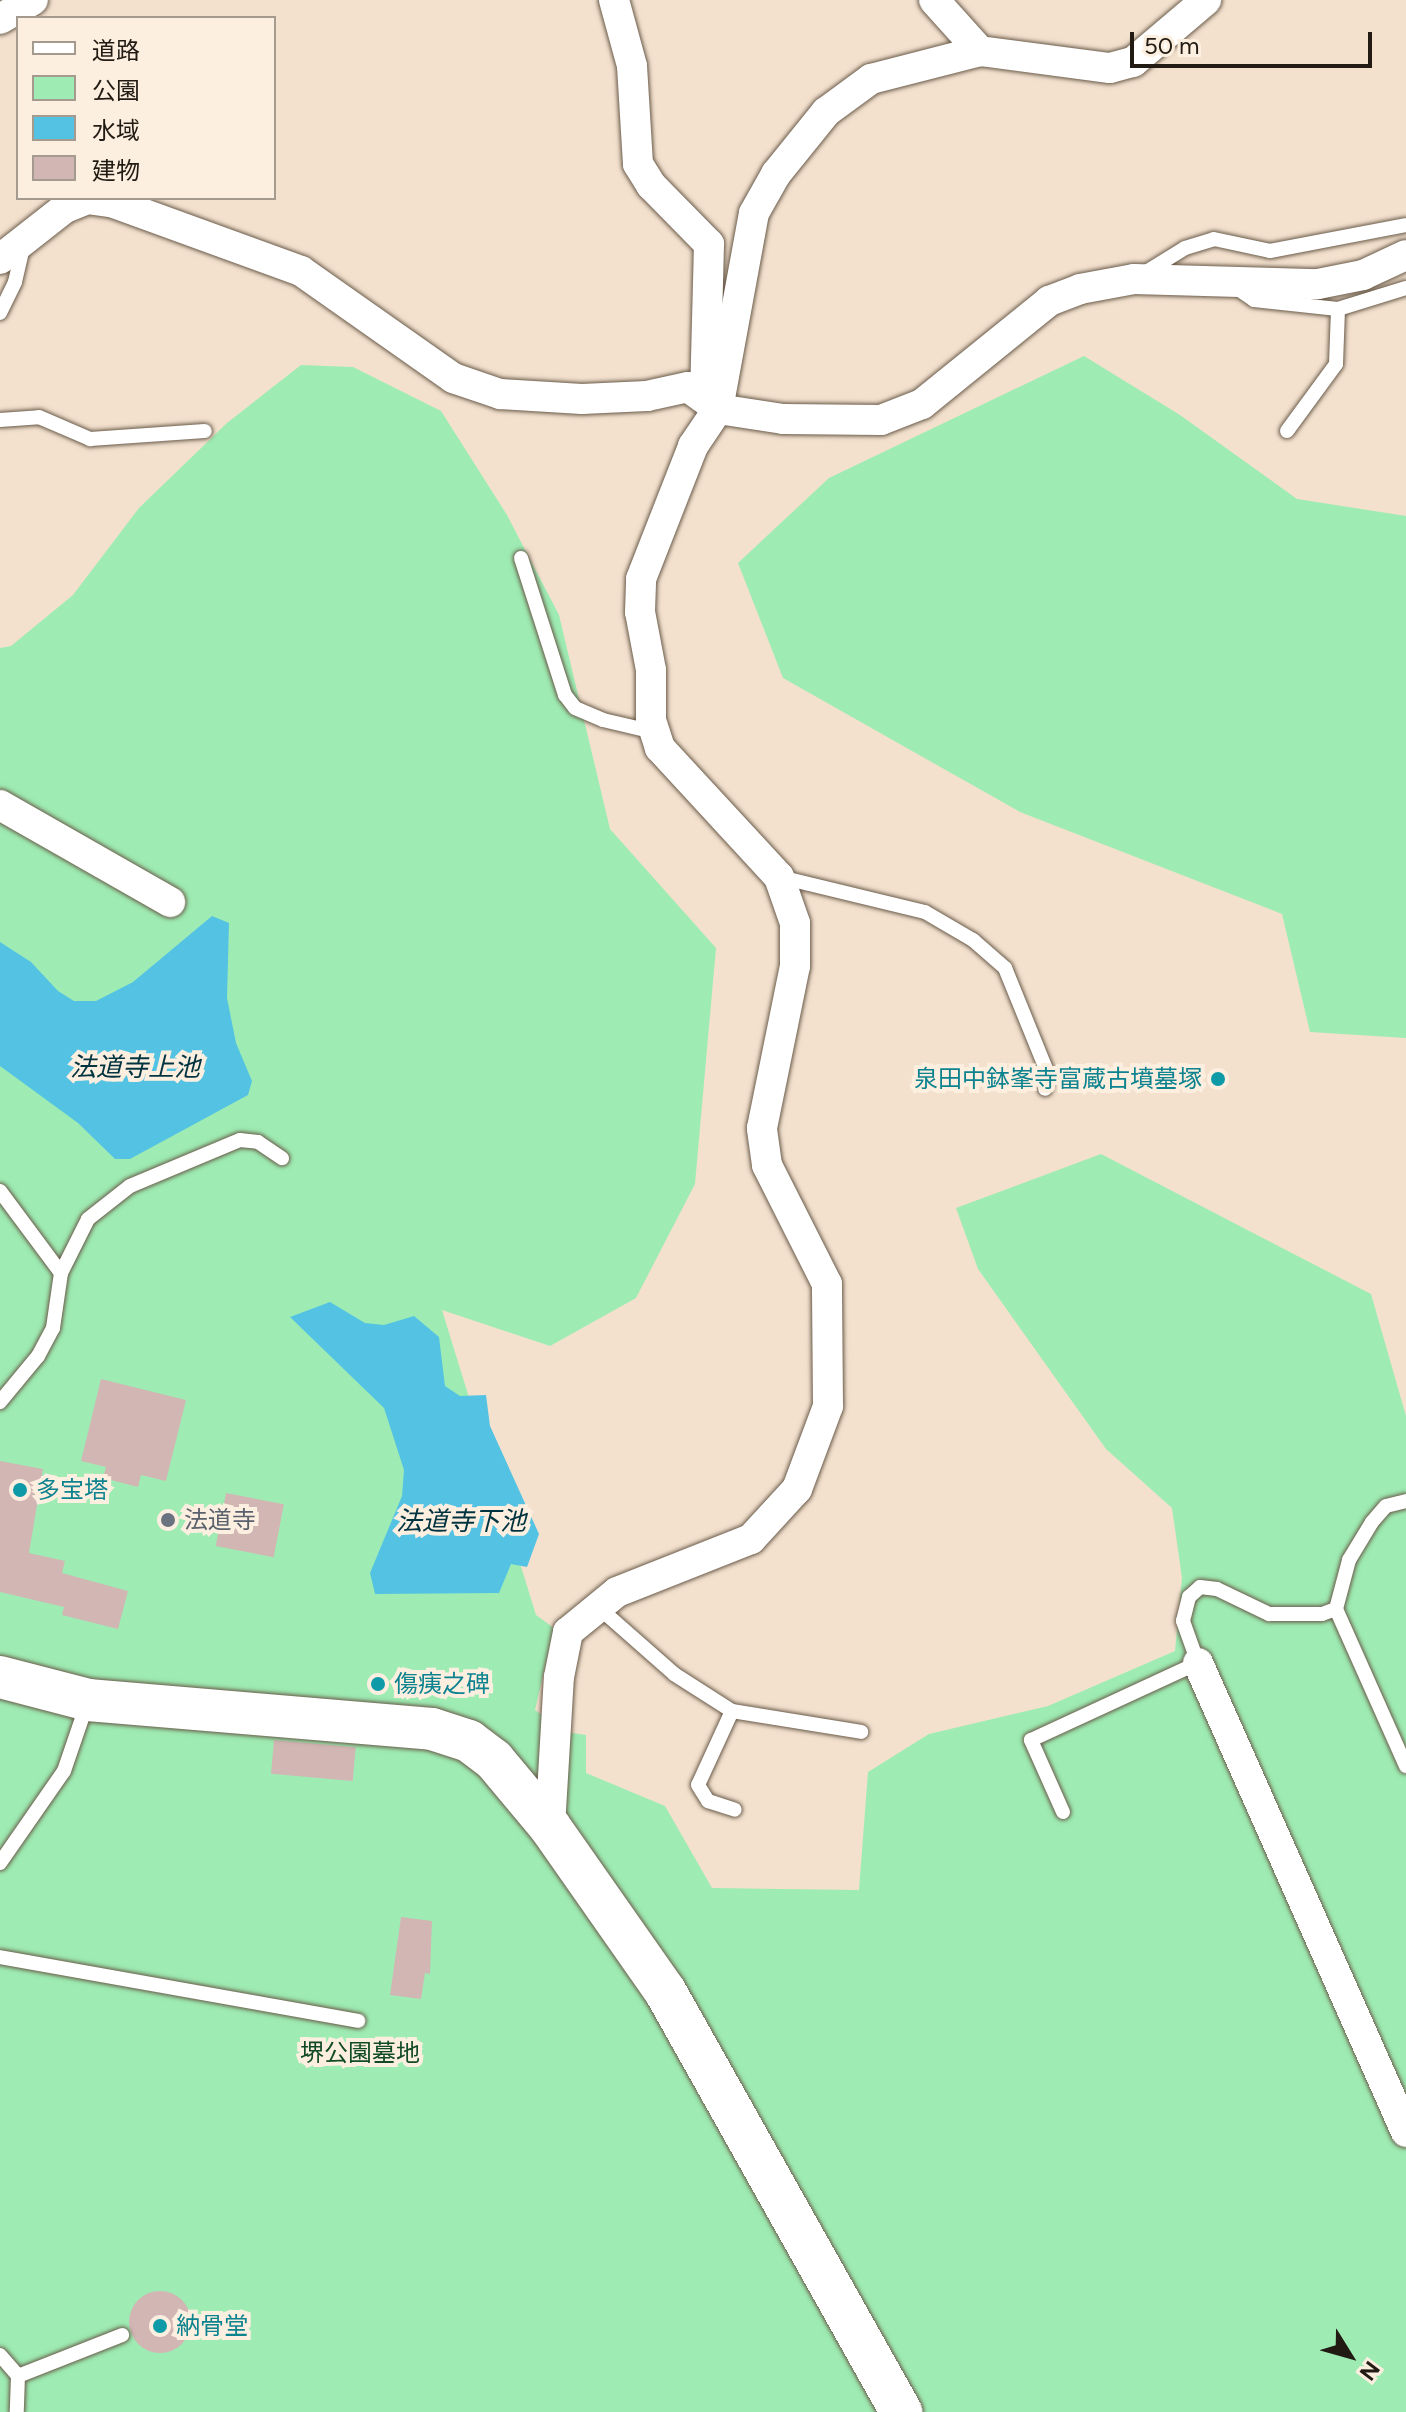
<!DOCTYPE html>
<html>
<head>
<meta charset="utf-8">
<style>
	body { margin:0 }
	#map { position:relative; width:1406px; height:2412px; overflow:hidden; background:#f3e1ce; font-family:Figtree,"Noto Sans JP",sans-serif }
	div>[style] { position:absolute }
	.green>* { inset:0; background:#9eecb3 }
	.water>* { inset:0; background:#54c3e3 }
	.building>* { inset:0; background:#d2b6b4; transform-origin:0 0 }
	.round { border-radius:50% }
	.roads { filter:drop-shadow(0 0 2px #6a5b4a) drop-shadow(0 0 2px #6a5b4a) }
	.lane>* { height:14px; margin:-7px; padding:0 7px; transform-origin:7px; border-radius:7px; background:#fff }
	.street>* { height:30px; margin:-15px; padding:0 15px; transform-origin:15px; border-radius:15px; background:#fff }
	.secondary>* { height:42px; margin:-21px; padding:0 21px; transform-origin:21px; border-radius:21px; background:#fff }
	.dots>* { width:22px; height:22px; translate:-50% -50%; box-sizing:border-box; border:4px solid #fdefe0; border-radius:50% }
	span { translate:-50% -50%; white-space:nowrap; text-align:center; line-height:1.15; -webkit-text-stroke:8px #fdefe0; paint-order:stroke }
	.culture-label { font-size:24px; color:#0d838f }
	.right { translate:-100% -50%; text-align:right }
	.left { translate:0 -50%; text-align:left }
	.worship-label { font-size:24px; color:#5b616d }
	.park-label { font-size:24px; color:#104a27 }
	.water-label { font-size:26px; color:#003340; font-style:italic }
	.legend { position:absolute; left:16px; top:16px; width:260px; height:184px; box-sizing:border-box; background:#fdefe0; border:2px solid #a59a8e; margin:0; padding:10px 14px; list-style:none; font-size:24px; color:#211b14 }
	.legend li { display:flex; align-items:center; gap:16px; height:40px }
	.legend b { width:40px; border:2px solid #a59a8e }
	.north { position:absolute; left:1310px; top:2316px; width:80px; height:80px; -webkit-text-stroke:6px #fdefe0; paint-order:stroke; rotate:127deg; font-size:22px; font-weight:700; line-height:32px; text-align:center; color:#211b14 }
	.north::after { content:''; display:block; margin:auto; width:28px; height:36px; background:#211b14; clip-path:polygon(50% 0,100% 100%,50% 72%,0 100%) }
	.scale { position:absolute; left:1130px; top:32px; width:242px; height:36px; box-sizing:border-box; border:4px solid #211b14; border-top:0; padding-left:10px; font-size:24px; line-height:28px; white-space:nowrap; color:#211b14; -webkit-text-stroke:6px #fdefe0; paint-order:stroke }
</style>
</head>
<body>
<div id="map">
	<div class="green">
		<i style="clip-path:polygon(1084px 356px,1180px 415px,1297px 499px,1406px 516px,1406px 1038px,1310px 1032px,1282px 914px,1020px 812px,783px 678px,738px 563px,829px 478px)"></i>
		<i style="clip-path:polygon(301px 365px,353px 367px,441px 411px,507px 515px,559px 615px,610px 829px,716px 948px,695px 1184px,636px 1298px,550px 1346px,442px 1310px,536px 1615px,554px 1628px,535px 1710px,566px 1732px,586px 1735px,586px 1773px,665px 1806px,712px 1888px,859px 1890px,868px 1772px,929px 1734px,1048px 1706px,1175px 1651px,1182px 1578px,1172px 1508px,1106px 1449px,978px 1269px,956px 1208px,1101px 1154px,1371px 1294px,1406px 1416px,1406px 2412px,0 2412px,0 648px,11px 646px,73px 595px,139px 508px,227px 423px)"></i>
	</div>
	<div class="water">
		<i style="clip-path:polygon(212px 916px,229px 923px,227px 998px,236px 1043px,252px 1081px,248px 1095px,130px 1159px,115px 1159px,78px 1123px,0 1066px,0 942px,31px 962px,58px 991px,74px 1001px,96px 1001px,133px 982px)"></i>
		<i style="clip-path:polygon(330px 1302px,365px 1323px,384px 1325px,414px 1316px,439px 1337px,445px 1386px,460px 1396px,486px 1395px,490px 1426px,539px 1534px,527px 1567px,511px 1564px,499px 1593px,375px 1594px,370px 1573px,402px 1496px,404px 1470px,384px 1408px,290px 1317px)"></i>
	</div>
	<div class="building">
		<i style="clip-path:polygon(101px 1379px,186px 1400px,166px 1481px,141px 1475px,138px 1487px,103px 1478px,106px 1467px,81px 1461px)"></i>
		<i style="clip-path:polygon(0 1461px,43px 1469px,29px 1553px,65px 1561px,62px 1573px,128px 1591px,118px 1629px,62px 1615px,64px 1607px,0 1592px)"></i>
		<i style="left:226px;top:1493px;width:59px;height:54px;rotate:11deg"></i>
		<i style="left:274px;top:1740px;width:82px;height:34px;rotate:5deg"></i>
		<i style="clip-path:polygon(401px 1917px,432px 1921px,430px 1974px,425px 1973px,421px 1999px,390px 1995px)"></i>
		<i class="round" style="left:129px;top:2291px;width:62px;height:62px"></i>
	</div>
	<div class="roads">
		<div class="lane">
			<i style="left:1143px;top:274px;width:49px;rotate:-31.8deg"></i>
			<i style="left:1185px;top:248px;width:30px;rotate:-17deg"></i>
			<i style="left:1214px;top:239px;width:57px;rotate:12.1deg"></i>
			<i style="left:1270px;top:251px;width:138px;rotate:-10.8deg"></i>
			<i style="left:1235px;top:287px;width:23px;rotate:34deg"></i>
			<i style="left:1254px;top:300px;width:84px;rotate:6.1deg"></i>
			<i style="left:1338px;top:309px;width:71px;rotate:-17.2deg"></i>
			<i style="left:0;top:313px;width:34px;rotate:-64deg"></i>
			<i style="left:15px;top:282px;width:37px;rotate:-77deg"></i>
			<i style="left:0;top:420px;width:39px;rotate:-4deg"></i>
			<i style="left:39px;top:417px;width:56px;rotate:23.3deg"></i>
			<i style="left:90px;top:439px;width:115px;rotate:-4deg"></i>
			<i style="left:1287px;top:431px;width:83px;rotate:-53.8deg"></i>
			<i style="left:1336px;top:364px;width:55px;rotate:-87.9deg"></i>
			<i style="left:521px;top:558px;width:144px;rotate:72.2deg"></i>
			<i style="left:565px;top:695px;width:16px;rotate:52deg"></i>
			<i style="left:575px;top:708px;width:30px;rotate:23deg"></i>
			<i style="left:603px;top:720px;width:52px;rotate:13.2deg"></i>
			<i style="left:780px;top:877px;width:149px;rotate:13.6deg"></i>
			<i style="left:925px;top:912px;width:56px;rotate:30.3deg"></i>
			<i style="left:973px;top:940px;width:43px;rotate:41.2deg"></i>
			<i style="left:1005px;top:968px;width:114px;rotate:67.9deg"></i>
			<i style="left:1048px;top:1074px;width:15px;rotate:101deg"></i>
			<i style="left:0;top:1191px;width:102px;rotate:53.4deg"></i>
			<i style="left:61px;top:1273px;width:56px;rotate:98.3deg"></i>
			<i style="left:53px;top:1328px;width:32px;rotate:118deg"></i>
			<i style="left:38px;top:1356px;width:60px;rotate:129.6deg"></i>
			<i style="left:61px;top:1273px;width:60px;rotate:-63.4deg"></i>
			<i style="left:88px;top:1219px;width:53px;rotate:-38.2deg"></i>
			<i style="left:130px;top:1186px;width:119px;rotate:-22.7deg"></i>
			<i style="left:240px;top:1140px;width:18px;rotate:6deg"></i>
			<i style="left:258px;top:1142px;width:29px;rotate:34deg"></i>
			<i style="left:597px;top:1606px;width:103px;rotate:41.4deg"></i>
			<i style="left:674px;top:1674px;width:69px;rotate:32.5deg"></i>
			<i style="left:732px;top:1711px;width:131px;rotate:9.2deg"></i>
			<i style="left:1336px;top:1609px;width:172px;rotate:66deg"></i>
			<i style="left:732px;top:1711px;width:81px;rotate:114.7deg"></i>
			<i style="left:698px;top:1785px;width:19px;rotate:58deg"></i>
			<i style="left:708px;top:1801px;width:28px;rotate:18deg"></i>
			<i style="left:1063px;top:1812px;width:79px;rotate:-114deg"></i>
			<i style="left:1031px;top:1740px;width:184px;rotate:-24.8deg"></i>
			<i style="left:1198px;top:1663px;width:45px;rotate:-109.7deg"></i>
			<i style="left:1183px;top:1621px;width:25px;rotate:-76deg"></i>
			<i style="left:1189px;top:1597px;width:15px;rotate:-42deg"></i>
			<i style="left:1200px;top:1587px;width:17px;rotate:7deg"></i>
			<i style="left:1217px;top:1589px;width:58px;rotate:25.7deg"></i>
			<i style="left:1269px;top:1614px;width:53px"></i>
			<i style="left:1322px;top:1614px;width:15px;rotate:-20deg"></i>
			<i style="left:1336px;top:1609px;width:51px;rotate:-75.1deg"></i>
			<i style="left:1349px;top:1560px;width:44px;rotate:-58.8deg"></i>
			<i style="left:1372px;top:1522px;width:21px;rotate:-49deg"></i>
			<i style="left:1386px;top:1506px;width:21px;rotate:-14deg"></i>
			<i style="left:0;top:1863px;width:112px;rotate:-55.2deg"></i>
			<i style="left:64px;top:1771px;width:71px;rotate:-71.1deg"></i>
			<i style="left:0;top:1957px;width:364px;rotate:10.1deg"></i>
			<i style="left:0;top:2355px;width:28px;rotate:49deg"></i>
			<i style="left:18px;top:2376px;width:36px;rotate:92deg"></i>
			<i style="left:18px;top:2376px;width:112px;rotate:-21.5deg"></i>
		</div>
		<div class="street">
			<i style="left:614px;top:0;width:68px;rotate:74.7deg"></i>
			<i style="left:632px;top:66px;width:98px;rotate:86.5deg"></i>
			<i style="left:638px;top:164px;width:25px;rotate:58deg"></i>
			<i style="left:651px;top:185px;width:83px;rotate:45.5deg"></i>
			<i style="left:709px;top:244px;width:151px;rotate:91.5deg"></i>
			<i style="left:934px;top:0;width:69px;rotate:48deg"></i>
			<i style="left:0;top:19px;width:38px;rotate:-30deg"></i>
			<i style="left:0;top:259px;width:83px;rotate:-38.1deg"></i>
			<i style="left:65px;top:208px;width:24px;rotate:-22deg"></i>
			<i style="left:87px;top:199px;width:27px;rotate:8deg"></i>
			<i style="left:114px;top:203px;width:199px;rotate:20deg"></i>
			<i style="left:301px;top:271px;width:186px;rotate:35.1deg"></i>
			<i style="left:453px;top:378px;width:50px;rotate:18.8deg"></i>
			<i style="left:500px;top:394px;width:82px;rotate:3.5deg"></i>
			<i style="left:582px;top:399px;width:65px;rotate:-2.6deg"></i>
			<i style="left:647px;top:396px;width:42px;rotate:-12.4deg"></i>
			<i style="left:688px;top:387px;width:37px;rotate:36deg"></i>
			<i style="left:718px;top:409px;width:66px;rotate:8.7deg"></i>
			<i style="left:783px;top:419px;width:98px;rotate:0.6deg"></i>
			<i style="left:881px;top:420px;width:44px;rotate:-21.3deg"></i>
			<i style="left:922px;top:404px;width:164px;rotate:-39deg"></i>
			<i style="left:1049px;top:301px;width:33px;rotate:-21deg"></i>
			<i style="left:1080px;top:289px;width:55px;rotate:-10.5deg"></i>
			<i style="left:1134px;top:279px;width:184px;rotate:1.6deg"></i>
			<i style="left:1318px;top:284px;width:46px;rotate:-11.3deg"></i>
			<i style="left:1363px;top:275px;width:47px;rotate:-24.9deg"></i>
			<i style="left:0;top:805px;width:196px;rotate:29.7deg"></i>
			<i style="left:1198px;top:1663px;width:513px;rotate:66.08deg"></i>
			<i style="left:550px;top:1827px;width:150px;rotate:-86.6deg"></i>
			<i style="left:559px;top:1677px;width:46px;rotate:-78.7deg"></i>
			<i style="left:568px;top:1632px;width:63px;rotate:-39.2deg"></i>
			<i style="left:617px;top:1592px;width:144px;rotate:-21.6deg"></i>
			<i style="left:751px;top:1539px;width:68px;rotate:-47.4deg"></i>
			<i style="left:797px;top:1489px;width:89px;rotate:-69.5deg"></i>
			<i style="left:828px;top:1406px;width:122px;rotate:-90.5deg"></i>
			<i style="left:827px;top:1284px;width:133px;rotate:-116.8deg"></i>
			<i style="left:767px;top:1165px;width:37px;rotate:-98deg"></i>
			<i style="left:762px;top:1128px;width:165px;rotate:-78.5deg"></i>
			<i style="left:795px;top:966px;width:43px;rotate:-90deg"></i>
			<i style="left:795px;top:923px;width:49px;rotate:-109.2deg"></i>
			<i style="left:779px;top:877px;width:176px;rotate:-132.7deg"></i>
			<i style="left:660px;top:748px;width:28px;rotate:-108deg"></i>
			<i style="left:651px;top:721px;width:51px;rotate:-90deg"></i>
			<i style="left:651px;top:670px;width:59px;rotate:-100.7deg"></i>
			<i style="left:640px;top:612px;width:33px;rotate:-88deg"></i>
			<i style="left:641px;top:579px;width:143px;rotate:-68.6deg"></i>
			<i style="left:693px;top:446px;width:45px;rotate:-56deg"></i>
			<i style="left:718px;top:409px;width:199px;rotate:-79.6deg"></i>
			<i style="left:754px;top:213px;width:45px;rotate:-60.6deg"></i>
			<i style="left:776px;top:174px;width:80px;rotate:-51.1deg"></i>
			<i style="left:826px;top:112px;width:56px;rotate:-36.3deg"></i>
			<i style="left:871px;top:79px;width:113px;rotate:-14.4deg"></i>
			<i style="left:980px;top:51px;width:131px;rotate:7.5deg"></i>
			<i style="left:1110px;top:68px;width:24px;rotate:-15deg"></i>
			<i style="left:1133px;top:62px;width:96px;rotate:-40.3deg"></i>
		</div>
		<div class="secondary">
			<i style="left:0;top:1677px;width:91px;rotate:14.6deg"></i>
			<i style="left:88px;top:1700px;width:345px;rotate:4.8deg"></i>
			<i style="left:432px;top:1729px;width:39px;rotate:18deg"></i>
			<i style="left:469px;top:1741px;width:31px;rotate:37deg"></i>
			<i style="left:494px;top:1760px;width:87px;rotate:50.1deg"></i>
			<i style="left:550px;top:1827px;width:200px;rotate:55deg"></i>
			<i style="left:665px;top:1991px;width:483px;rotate:60.7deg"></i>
		</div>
	</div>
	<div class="dots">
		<i style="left:1218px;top:1079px;background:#0f9aa8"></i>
		<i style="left:20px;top:1490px;background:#0f9aa8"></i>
		<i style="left:168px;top:1520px;background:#6b7280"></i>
		<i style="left:378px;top:1684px;background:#0f9aa8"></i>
		<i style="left:160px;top:2326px;background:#0f9aa8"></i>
	</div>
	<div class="culture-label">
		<span class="right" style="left:1202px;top:1079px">泉田中鉢峯寺富蔵古墳墓塚</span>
		<span class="left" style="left:36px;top:1490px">多宝塔</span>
		<span class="left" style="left:394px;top:1684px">傷痍之碑</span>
		<span class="left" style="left:176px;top:2326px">納骨堂</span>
	</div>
	<div class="worship-label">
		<span class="left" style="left:184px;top:1520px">法道寺</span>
	</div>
	<div class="park-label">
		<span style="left:360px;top:2053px">堺公園墓地</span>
	</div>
	<div class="water-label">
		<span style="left:135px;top:1068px">法道寺上池</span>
		<span style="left:461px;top:1522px">法道寺下池</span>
	</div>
	<ul class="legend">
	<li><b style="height:10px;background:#fff"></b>道路</li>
	<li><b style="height:22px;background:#9eecb3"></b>公園</li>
	<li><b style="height:22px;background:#54c3e3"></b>水域</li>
	<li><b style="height:22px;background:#d2b6b4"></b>建物</li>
	</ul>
	<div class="north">N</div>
	<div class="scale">50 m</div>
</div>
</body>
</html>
